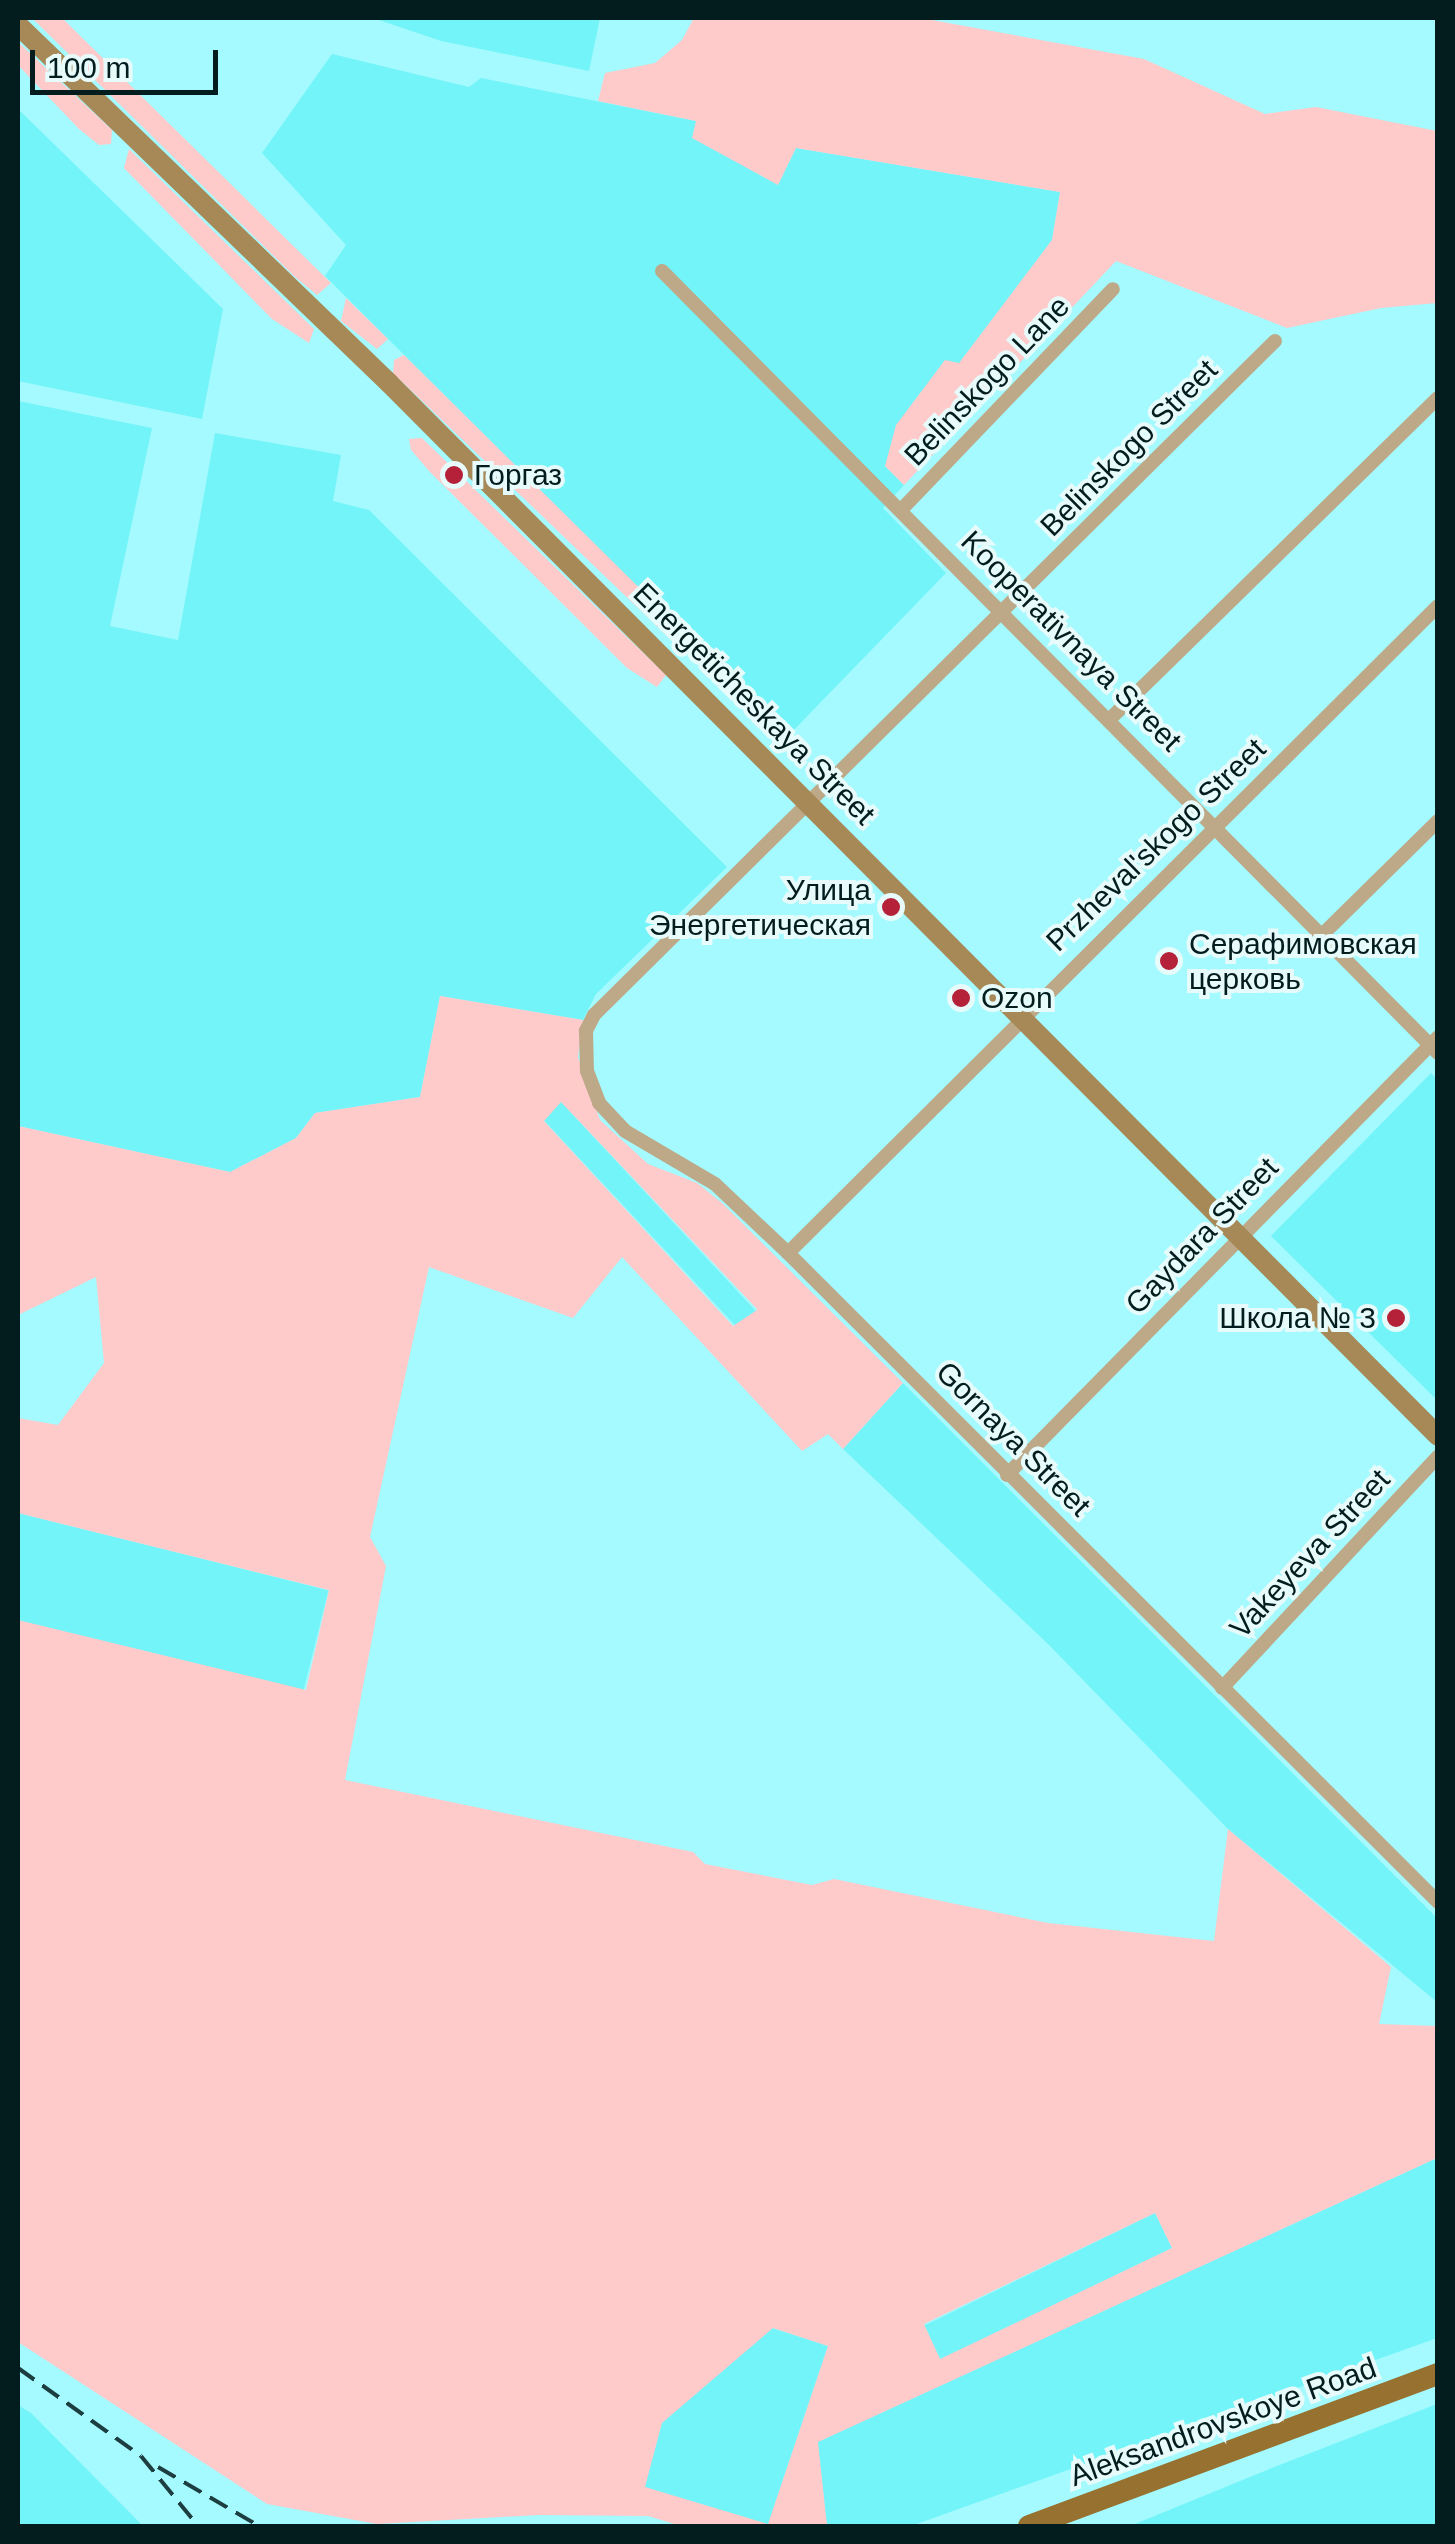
<!DOCTYPE html>
<html>
<head>
<meta charset="utf-8">
<style>
	body { margin:0 }
	#map { position:relative; width:1455px; height:2544px; overflow:hidden; background:#a4fafe; font-family:Helvetica,sans-serif }
	div>[style] { position:absolute }
	.built>* { inset:0; background:#73f4f9; transform-origin:0 0 }
	.green>* { inset:0; background:#ffcaca }
	.street>* { height:14px; margin:-7px; padding:0 7px; transform-origin:7px; border-radius:7px; background:#bda988 }
	.secondary>* { height:20px; margin:-10px; padding:0 10px; transform-origin:10px; border-radius:10px; background:#a78957 }
	.primary>* { height:22px; margin:-11px; padding:0 11px; transform-origin:11px; border-radius:11px; background:#967130 }
	.rail>* { height:4px; margin-top:-2px; transform-origin:0; background:repeating-linear-gradient(90deg,#1c3e40 0 20px,transparent 0 30px) }
	.dots>* { width:28px; height:28px; translate:-50% -50%; box-sizing:border-box; border:5px solid #e7fbfb; border-radius:50% }
	span { translate:-50% -50%; white-space:nowrap; text-align:center; line-height:1.15; -webkit-text-stroke:8px #e7fbfb; paint-order:stroke }
	.street-label { font-size:30px; color:#031c1d }
	.poi-label { font-size:30px; color:#031c1d }
	.left { translate:0 -50%; text-align:left }
	.right { translate:-100% -50%; text-align:right }
	.frame { position:absolute; inset:0; border:20px solid #031c1d; pointer-events:none }
	.scale { position:absolute; left:30px; top:50px; width:188px; height:45px; box-sizing:border-box; border:5px solid #031c1d; border-top:0; padding-left:12px; font-size:30px; line-height:35px; white-space:nowrap; color:#031c1d; -webkit-text-stroke:8px #e7fbfb; paint-order:stroke }
</style>
</head>
<body>
<div id="map">
	<div class="built">
		<i style="clip-path:polygon(373px 18px,600px 18px,589px 71px,441px 41px)"></i>
		<i style="clip-path:polygon(332px 54px,469px 87px,481px 78px,696px 121px,778px 185px,796px 148px,1060px 192px,1052px 240px,885px 466px,904px 485px,883px 508px,946px 573px,787px 737px,325px 276px,346px 245px,262px 153px)"></i>
		<i style="clip-path:polygon(18px 109px,223px 309px,202px 419px,18px 381px)"></i>
		<i style="clip-path:polygon(18px 401px,152px 428px,110px 626px,178px 640px,215px 433px,341px 455px,333px 501px,369px 510px,727px 867px,596px 994px,583px 1020px,440px 996px,420px 1097px,315px 1113px,296px 1138px,230px 1172px,18px 1126px)"></i>
		<i style="clip-path:polygon(1431px 1073px,1437px 1079px,1437px 1400px,1271px 1236px)"></i>
		<i style="left:561px;top:1102px;width:286px;height:25px;rotate:47deg"></i>
		<i style="clip-path:polygon(903px 1383px,1437px 1918px,1437px 2002px,1228px 1829px,1049px 1645px,843px 1449px)"></i>
		<i style="left:18px;top:1513px;width:320px;height:107px;rotate:14deg"></i>
		<i style="clip-path:polygon(1437px 2158px,1437px 2338px,911px 2526px,827px 2526px,817px 2442px)"></i>
		<i style="left:1155px;top:2213px;width:39px;height:257px;rotate:64deg"></i>
		<i style="clip-path:polygon(772px 2328px,828px 2346px,768px 2525px,644px 2487px,661px 2423px)"></i>
		<i style="clip-path:polygon(1437px 2404px,1437px 2526px,1130px 2526px,1277px 2466px)"></i>
		<i style="clip-path:polygon(18px 2405px,31px 2413px,143px 2526px,18px 2526px)"></i>
	</div>
	<div class="green">
		<i style="clip-path:polygon(32px 18px,62px 18px,331px 283px,317px 295px,295px 277px)"></i>
		<i style="clip-path:polygon(694px 18px,921px 18px,1144px 59px,1265px 114px,1316px 107px,1437px 131px,1437px 303px,1381px 308px,1287px 328px,1116px 261px,904px 485px,885px 466px,896px 425px,945px 360px,959px 363px,1052px 240px,1060px 192px,796px 148px,778px 185px,692px 138px,696px 121px,598px 101px,605px 73px,655px 63px,682px 40px)"></i>
		<i style="clip-path:polygon(18px 42px,112px 130px,111px 144px,99px 145px,79px 129px,18px 65px)"></i>
		<i style="clip-path:polygon(129px 149px,314px 329px,309px 343px,272px 319px,124px 168px)"></i>
		<i style="clip-path:polygon(346px 298px,388px 339px,377px 349px,341px 321px)"></i>
		<i style="clip-path:polygon(404px 355px,693px 641px,686px 654px,393px 373px,394px 360px)"></i>
		<i style="clip-path:polygon(422px 438px,666px 675px,657px 687px,627px 668px,430px 472px,411px 450px,409px 439px)"></i>
		<i style="clip-path:polygon(evenodd,440px 996px,583px 1020px,578px 1057px,600px 1120px,648px 1164px,697px 1183px,722px 1203px,903px 1383px,843px 1449px,828px 1434px,802px 1451px,622px 1257px,573px 1318px,429px 1267px,370px 1537px,386px 1566px,345px 1780px,693px 1852px,705px 1864px,812px 1885px,834px 1879px,1048px 1923px,1214px 1941px,1228px 1829px,1391px 1967px,1379px 2024px,1437px 2026px,1437px 2158px,818px 2442px,827px 2526px,681px 2526px,648px 2516px,538px 2515px,377px 2524px,267px 2504px,18px 2342px,18px 1620px,306px 1690px,329px 1590px,18px 1513px,18px 1418px,58px 1425px,104px 1363px,96px 1277px,18px 1315px,18px 1126px,230px 1172px,296px 1138px,315px 1113px,420px 1097px,440px 996px,561px 1102px,757px 1309px,757px 1310px,733px 1326px,544px 1121px,561px 1102px,440px 996px,1155px 2213px,1172px 2248px,940px 2359px,924px 2324px,1155px 2213px,440px 996px,773px 2328px,828px 2346px,768px 2524px,645px 2487px,662px 2423px,773px 2328px)"></i>
	</div>
	<div class="street">
		<i style="left:662px;top:271px;width:1102px;rotate:45.22deg"></i>
		<i style="left:1275px;top:341px;width:958px;rotate:135.3deg"></i>
		<i style="left:594px;top:1015px;width:18px;rotate:117deg"></i>
		<i style="left:586px;top:1031px;width:40px;rotate:88.6deg"></i>
		<i style="left:587px;top:1071px;width:34px;rotate:69deg"></i>
		<i style="left:599px;top:1103px;width:38px;rotate:47deg"></i>
		<i style="left:625px;top:1131px;width:104px;rotate:30.5deg"></i>
		<i style="left:715px;top:1184px;width:100px;rotate:43.4deg"></i>
		<i style="left:788px;top:1253px;width:919px;rotate:44.96deg"></i>
		<i style="left:901px;top:510px;width:306px;rotate:-46.2deg"></i>
		<i style="left:1110px;top:719px;width:459px;rotate:-44.4deg"></i>
		<i style="left:1324px;top:933px;width:160px;rotate:-44.5deg"></i>
		<i style="left:788px;top:1253px;width:917px;rotate:-44.87deg"></i>
		<i style="left:1007px;top:1475px;width:614px;rotate:-45.46deg"></i>
		<i style="left:1222px;top:1688px;width:317px;rotate:-47deg"></i>
	</div>
	<div class="secondary">
		<i style="left:18px;top:25px;width:516px;rotate:43.98deg"></i>
		<i style="left:389px;top:383px;width:1486px;rotate:45.11deg"></i>
	</div>
	<div class="primary">
		<i style="left:1029px;top:2526px;width:436px;rotate:-20.4deg"></i>
	</div>
	<div class="rail">
		<i style="left:18px;top:2368px;width:151px;rotate:35.6deg"></i>
		<i style="left:141px;top:2456px;width:90px;rotate:50.8deg"></i>
		<i style="left:158px;top:2467px;width:117px;rotate:30.3deg"></i>
	</div>
	<div class="dots">
		<i style="left:454px;top:475px;background:#b42138"></i>
		<i style="left:891px;top:907px;background:#b42138"></i>
		<i style="left:1169px;top:961px;background:#b42138"></i>
		<i style="left:961px;top:998px;background:#b42138"></i>
		<i style="left:1396px;top:1318px;background:#b42138"></i>
	</div>
	<div class="street-label">
		<span style="left:987px;top:381px;rotate:-46deg">Belinskogo Lane</span>
		<span style="left:1129px;top:448px;rotate:-45deg">Belinskogo Street</span>
		<span style="left:1071px;top:641px;rotate:45deg">Kooperativnaya Street</span>
		<span style="left:754px;top:704px;rotate:45deg">Energeticheskaya Street</span>
		<span style="left:1156px;top:845px;rotate:-44deg">Przheval'skogo Street</span>
		<span style="left:1202px;top:1236px;rotate:-46deg">Gaydara Street</span>
		<span style="left:1013px;top:1439px;rotate:45deg">Gornaya Street</span>
		<span style="left:1310px;top:1554px;rotate:-47deg">Vakeyeva Street</span>
		<span style="left:1223px;top:2422px;rotate:-20deg">Aleksandrovskoye Road</span>
	</div>
	<div class="poi-label">
		<span class="left" style="left:474px;top:475px">Горгаз</span>
		<span class="right" style="left:871px;top:907px">Улица<br>Энергетическая</span>
		<span class="left" style="left:1189px;top:961px">Серафимовская<br>церковь</span>
		<span class="left" style="left:981px;top:998px">Ozon</span>
		<span class="right" style="left:1376px;top:1318px">Школа № 3</span>
	</div>
	<div class="frame"></div>
	<div class="scale">100 m</div>
</div>
</body>
</html>
